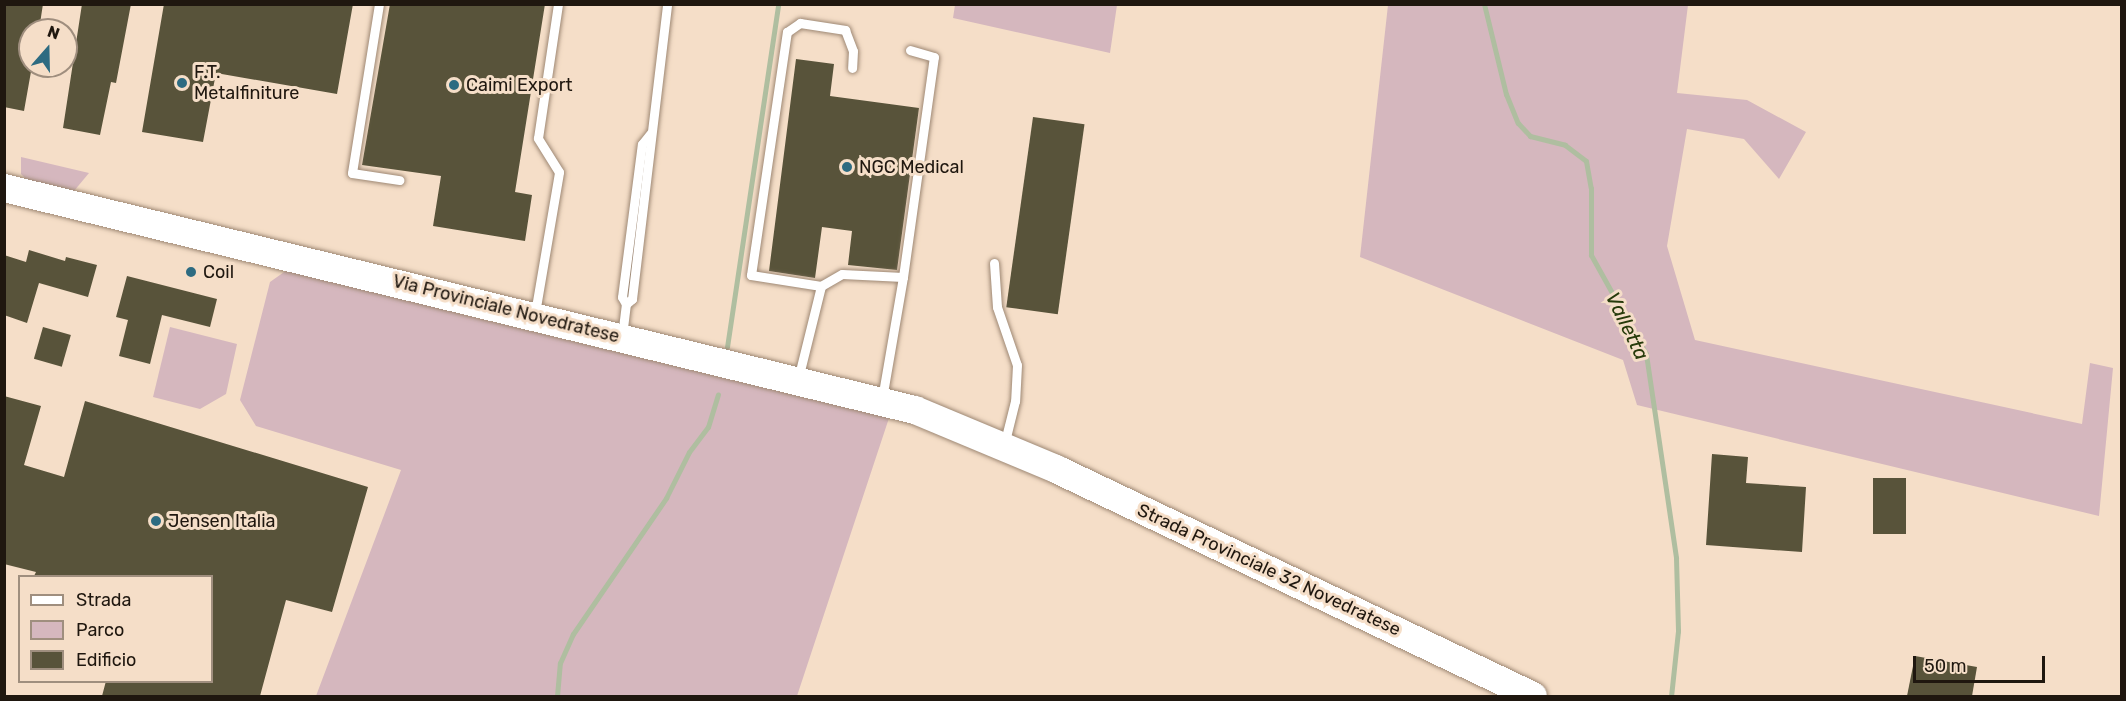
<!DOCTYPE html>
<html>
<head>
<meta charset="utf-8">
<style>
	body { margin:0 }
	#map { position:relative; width:2126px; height:701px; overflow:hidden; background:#f5dec8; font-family:Rubik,sans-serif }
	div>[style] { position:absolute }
	.green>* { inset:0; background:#d5b7be }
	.stream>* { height:5px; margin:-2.5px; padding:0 2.5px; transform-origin:2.5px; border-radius:2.5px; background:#afbea0 }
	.building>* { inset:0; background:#58533a; transform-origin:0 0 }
	.roads { filter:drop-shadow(0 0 2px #9e8874) drop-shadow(0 0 2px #9e8874) }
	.lane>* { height:9px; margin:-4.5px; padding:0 4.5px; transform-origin:4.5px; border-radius:4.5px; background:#fff }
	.primary>* { height:28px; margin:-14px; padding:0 14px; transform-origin:14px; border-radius:14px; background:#fff }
	.dots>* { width:16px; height:16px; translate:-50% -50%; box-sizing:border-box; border:3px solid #f5dec8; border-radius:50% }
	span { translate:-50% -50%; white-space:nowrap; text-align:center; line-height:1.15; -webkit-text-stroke:6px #f5dec8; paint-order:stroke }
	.poi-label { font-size:18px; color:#1f170f }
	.left { translate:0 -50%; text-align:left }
	.street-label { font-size:18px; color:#1f170f }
	.water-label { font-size:20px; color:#273b0b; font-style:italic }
	.frame { position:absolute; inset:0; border:6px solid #1f170f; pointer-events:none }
	.legend { position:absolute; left:18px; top:575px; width:195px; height:108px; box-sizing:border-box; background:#f5dec8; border:2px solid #9f8e7e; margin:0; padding:8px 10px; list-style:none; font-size:18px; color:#1f170f }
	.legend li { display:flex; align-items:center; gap:12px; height:30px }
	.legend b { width:30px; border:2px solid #9f8e7e }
	.north { position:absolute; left:18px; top:18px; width:60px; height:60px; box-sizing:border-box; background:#f5dec8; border:2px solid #9f8e7e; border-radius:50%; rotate:20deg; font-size:16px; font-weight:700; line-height:24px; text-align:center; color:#1f170f }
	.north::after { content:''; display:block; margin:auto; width:21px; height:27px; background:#2d6b81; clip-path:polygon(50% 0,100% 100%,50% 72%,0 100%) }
	.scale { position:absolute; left:1913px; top:656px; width:132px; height:27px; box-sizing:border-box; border:3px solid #1f170f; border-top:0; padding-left:8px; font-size:18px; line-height:21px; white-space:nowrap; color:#1f170f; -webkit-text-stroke:4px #f5dec8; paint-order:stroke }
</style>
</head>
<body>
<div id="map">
	<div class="green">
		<i style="clip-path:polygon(955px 5px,955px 4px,1117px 5px,1110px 53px,953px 18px)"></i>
		<i style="clip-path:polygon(1388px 5px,1688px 5px,1677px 93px,1747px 100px,1806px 132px,1779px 179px,1744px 139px,1687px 129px,1667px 246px,1695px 340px,2082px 424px,2090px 363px,2113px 368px,2099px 516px,1637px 405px,1623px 360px,1360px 257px)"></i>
		<i style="clip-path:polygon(21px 157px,89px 173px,74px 191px,27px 180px,21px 174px)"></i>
		<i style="clip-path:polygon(287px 270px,389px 290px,461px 314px,889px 418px,797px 696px,316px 696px,401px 470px,256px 426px,240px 400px,270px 282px)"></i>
		<i style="clip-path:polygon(170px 327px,237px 344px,226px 394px,200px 409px,153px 397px)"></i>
	</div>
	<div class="stream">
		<i style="left:1484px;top:4px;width:93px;rotate:76.3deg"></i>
		<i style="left:1506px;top:94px;width:31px;rotate:68deg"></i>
		<i style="left:1518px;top:123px;width:18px;rotate:47deg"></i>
		<i style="left:1530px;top:136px;width:36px;rotate:14deg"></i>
		<i style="left:1565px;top:145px;width:26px;rotate:37deg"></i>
		<i style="left:1586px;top:161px;width:27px;rotate:80deg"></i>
		<i style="left:1591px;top:188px;width:67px;rotate:90deg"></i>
		<i style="left:1591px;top:255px;width:113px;rotate:60.9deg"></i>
		<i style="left:1646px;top:354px;width:206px;rotate:81.6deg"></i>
		<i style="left:1676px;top:558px;width:73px;rotate:88.4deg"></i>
		<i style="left:1678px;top:631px;width:65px;rotate:96.1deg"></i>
		<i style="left:727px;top:347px;width:347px;rotate:-81.5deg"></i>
		<i style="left:557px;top:696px;width:33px;rotate:-85deg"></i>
		<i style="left:560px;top:663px;width:32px;rotate:-66deg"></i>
		<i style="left:573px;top:634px;width:165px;rotate:-55.6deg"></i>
		<i style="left:666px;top:498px;width:51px;rotate:-63.4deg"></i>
		<i style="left:689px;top:452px;width:31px;rotate:-53deg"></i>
		<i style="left:708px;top:427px;width:34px;rotate:-73deg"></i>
	</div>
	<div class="building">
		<i style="clip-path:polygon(4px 4px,43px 4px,39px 30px,30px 30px,32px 66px,24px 111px,4px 107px)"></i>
		<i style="clip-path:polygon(82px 4px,131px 4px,116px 83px,111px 82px,100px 135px,63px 128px)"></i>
		<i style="clip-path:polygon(164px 4px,353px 4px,337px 94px,216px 73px,203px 142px,142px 132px)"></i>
		<i style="clip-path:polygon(390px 4px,545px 4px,515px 192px,532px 195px,525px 241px,433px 226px,441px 176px,362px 165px)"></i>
		<i style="clip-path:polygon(796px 59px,834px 64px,830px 96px,919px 108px,897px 270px,848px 265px,852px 231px,822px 227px,815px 278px,769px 271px)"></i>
		<i style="left:1033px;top:117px;width:52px;height:192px;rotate:8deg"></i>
		<i style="clip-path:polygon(29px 250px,65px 261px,66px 257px,97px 265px,88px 297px,39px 283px,27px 323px,4px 315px,4px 255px,26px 262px)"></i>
		<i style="clip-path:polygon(127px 276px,217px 299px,210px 327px,162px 315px,150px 364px,119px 356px,128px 320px,116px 317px)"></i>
		<i style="left:43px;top:327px;width:29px;height:33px;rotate:16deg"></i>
		<i style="clip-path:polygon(4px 396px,41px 406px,24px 465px,64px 477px,85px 401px,368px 487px,332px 612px,286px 600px,260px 696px,102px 696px,106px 681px,212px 681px,212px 576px,34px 576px,36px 572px,4px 564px)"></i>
		<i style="clip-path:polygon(1712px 454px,1748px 457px,1746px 483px,1806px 487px,1802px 552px,1706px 545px)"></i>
		<i style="left:1873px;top:478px;width:33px;height:56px"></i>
		<i style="clip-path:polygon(1915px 656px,1977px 667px,1972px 696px,1907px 696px)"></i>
	</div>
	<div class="roads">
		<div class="lane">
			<i style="left:379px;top:4px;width:171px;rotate:99.1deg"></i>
			<i style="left:352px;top:173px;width:48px;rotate:8.5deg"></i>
			<i style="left:994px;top:263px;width:44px;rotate:86.1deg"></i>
			<i style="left:997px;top:307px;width:61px;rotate:71deg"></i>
			<i style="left:1017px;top:365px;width:36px;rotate:93deg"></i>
			<i style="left:1015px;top:401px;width:45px;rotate:104deg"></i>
			<i style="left:903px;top:277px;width:222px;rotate:-82deg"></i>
			<i style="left:934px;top:57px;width:25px;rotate:-164deg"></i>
			<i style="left:821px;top:286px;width:24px;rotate:-30deg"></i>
			<i style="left:842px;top:274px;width:61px;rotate:2.8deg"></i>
			<i style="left:903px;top:277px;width:123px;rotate:99.8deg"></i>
			<i style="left:626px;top:304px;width:8px;rotate:-120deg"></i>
			<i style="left:622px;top:297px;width:154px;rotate:-82.6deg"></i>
			<i style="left:642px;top:144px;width:14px;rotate:-51deg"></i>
			<i style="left:535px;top:313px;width:143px;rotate:-80.3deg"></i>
			<i style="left:559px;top:172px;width:40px;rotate:-122deg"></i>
			<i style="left:538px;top:138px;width:135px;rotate:-81.5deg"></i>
			<i style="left:622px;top:336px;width:32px;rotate:-83deg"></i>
			<i style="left:626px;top:304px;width:8px;rotate:-40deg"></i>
			<i style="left:632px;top:299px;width:297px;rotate:-83.2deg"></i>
			<i style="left:798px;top:379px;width:96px;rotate:-76.1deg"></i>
			<i style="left:821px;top:286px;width:71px;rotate:-171.1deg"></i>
			<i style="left:751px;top:275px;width:246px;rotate:-81.6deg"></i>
			<i style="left:787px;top:32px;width:16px;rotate:-35deg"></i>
			<i style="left:800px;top:23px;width:46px;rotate:8.8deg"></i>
			<i style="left:845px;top:30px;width:22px;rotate:69deg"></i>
			<i style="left:853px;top:51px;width:17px;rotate:93deg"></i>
		</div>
		<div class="primary">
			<i style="left:4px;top:188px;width:938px;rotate:13.7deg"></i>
			<i style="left:915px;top:410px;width:153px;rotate:22.7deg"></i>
			<i style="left:1056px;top:469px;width:528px;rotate:25.45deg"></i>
		</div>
	</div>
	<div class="dots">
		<i style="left:182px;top:83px;background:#2d6b81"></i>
		<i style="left:454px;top:85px;background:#2d6b81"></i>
		<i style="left:847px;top:167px;background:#2d6b81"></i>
		<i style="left:191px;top:272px;background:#2d6b81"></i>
		<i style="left:156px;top:521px;background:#2d6b81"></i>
	</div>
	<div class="poi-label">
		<span class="left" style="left:194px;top:83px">F.T.<br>Metalfiniture</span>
		<span class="left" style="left:466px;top:85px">Caimi Export</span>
		<span class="left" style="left:859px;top:167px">NGC Medical</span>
		<span class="left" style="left:203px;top:272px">Coil</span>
		<span class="left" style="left:168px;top:521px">Jensen Italia</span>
	</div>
	<div class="street-label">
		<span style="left:506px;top:309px;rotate:14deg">Via Provinciale Novedratese</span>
		<span style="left:1269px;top:570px;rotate:25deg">Strada Provinciale 32 Novedratese</span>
	</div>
	<div class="water-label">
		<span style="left:1627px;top:326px;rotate:64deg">Valletta</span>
	</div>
	<div class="frame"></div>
	<ul class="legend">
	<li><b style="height:8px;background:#fff"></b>Strada</li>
	<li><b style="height:16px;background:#d5b7be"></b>Parco</li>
	<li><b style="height:16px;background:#58533a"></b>Edificio</li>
	</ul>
	<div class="north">N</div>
	<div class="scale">50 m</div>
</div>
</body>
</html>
